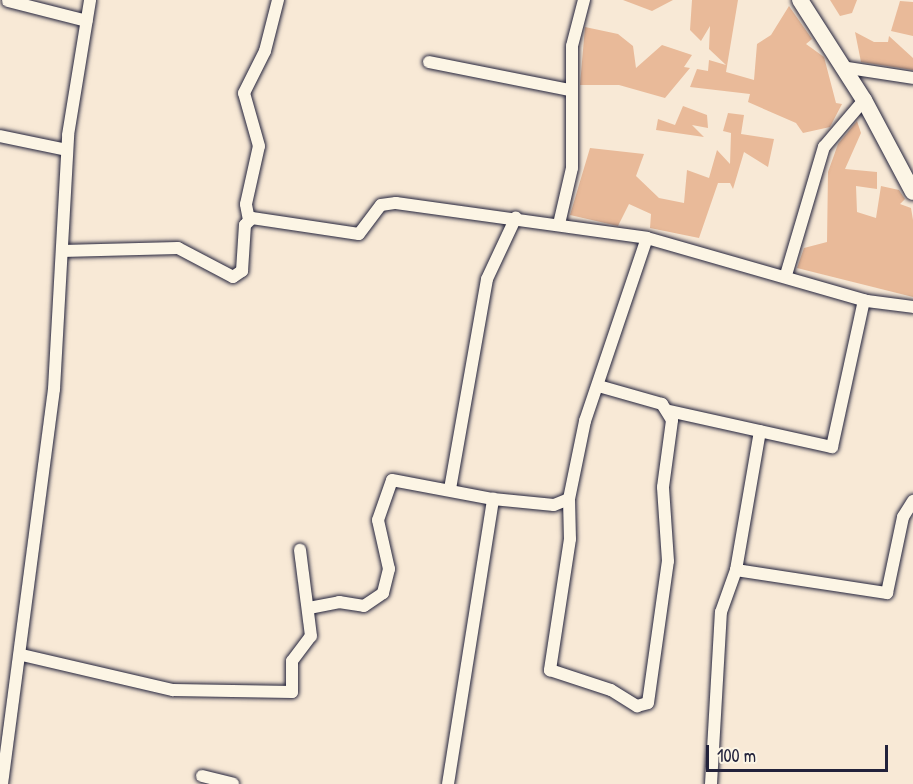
<!DOCTYPE html>
<html>
<head>
<meta charset="utf-8">
<style>
	body { margin:0 }
	#map { position:relative; width:913px; height:784px; overflow:hidden; background:#f8e9d6; font-family:"Patrick Hand",sans-serif }
	div>[style] { position:absolute }
	.building>* { inset:0; background:#e9ba99 }
	.roads { filter:drop-shadow(0 0 2px #22223b) drop-shadow(0 0 2px #22223b) }
	.minor>* { height:12px; margin:-6px; padding:0 6px; transform-origin:6px; border-radius:6px; background:#fcf5e5 }
	.secondary>* { height:16px; margin:-8px; padding:0 8px; transform-origin:8px; border-radius:8px; background:#fcf5e5 }
	span { translate:-50% -50%; white-space:nowrap; text-align:center; line-height:1.15; -webkit-text-stroke:6px #fcf5e5; paint-order:stroke }
	.scale { position:absolute; left:706px; top:745px; width:182px; height:27px; box-sizing:border-box; border:3px solid #22223b; border-top:0; padding-left:8px; font-size:18px; line-height:21px; white-space:nowrap; color:#22223b; -webkit-text-stroke:4px #fcf5e5; paint-order:stroke }
</style>
</head>
<body>
<div id="map">
	<div class="building">
		<i style="clip-path:polygon(623px 0,673px 0,652px 11px)"></i>
		<i style="clip-path:polygon(692px 0,738px 0,726px 72px,754px 80px,757px 44px,771px 35px,789px 6px,812px 39px,806px 44px,824px 57px,836px 103px,842px 104px,830px 127px,803px 133px,796px 123px,748px 102px,750px 94px,690px 87px,697px 69px,708px 71px,709px 60px,726px 65px,709px 49px,710px 26px,701px 41px,690px 30px)"></i>
		<i style="clip-path:polygon(830px 0,857px 0,852px 13px,840px 16px)"></i>
		<i style="clip-path:polygon(900px 1px,913px 2px,913px 36px,891px 31px)"></i>
		<i style="clip-path:polygon(585px 27px,618px 34px,633px 46px,636px 68px,662px 45px,692px 55px,684px 67px,690px 68px,665px 98px,619px 85px,580px 85px)"></i>
		<i style="clip-path:polygon(855px 32px,874px 42px,888px 42px,889px 36px,913px 58px,913px 70px,861px 62px)"></i>
		<i style="clip-path:polygon(683px 106px,707px 115px,708px 128px,692px 125px,704px 137px,656px 130px,658px 119px,675px 125px)"></i>
		<i style="clip-path:polygon(728px 113px,744px 115px,741px 134px,774px 139px,768px 167px,744px 152px,733px 189px,730px 183px,718px 183px,699px 238px,650px 228px,651px 214px,629px 204px,618px 226px,570px 215px,590px 148px,644px 154px,636px 176px,659px 198px,684px 203px,687px 170px,709px 178px,717px 150px,730px 164px,731px 133px,723px 131px)"></i>
		<i style="clip-path:polygon(857px 121px,861px 133px,845px 169px,877px 172px,877px 189px,856px 186px,857px 212px,876px 218px,881px 186px,899px 190px,905px 199px,900px 204px,911px 208px,913px 220px,913px 297px,797px 268px,804px 248px,827px 242px,828px 172px,838px 144px)"></i>
	</div>
	<div class="roads">
		<div class="minor">
			<i style="left:8px;top:1px;width:81px;rotate:14.2deg"></i>
			<i style="left:429px;top:62px;width:143px;rotate:11.3deg"></i>
			<i style="left:842px;top:67px;width:72px;rotate:8.8deg"></i>
			<i style="left:0;top:136px;width:68px;rotate:11.8deg"></i>
			<i style="left:249px;top:220px;width:16px;rotate:-101deg"></i>
			<i style="left:246px;top:204px;width:59px;rotate:-77.4deg"></i>
			<i style="left:259px;top:146px;width:55px;rotate:-105.8deg"></i>
			<i style="left:244px;top:93px;width:47px;rotate:-63.4deg"></i>
			<i style="left:265px;top:51px;width:53px;rotate:-75.7deg"></i>
			<i style="left:559px;top:224px;width:57px;rotate:-76.9deg"></i>
			<i style="left:572px;top:168px;width:122px;rotate:-90deg"></i>
			<i style="left:572px;top:46px;width:48px;rotate:-75.4deg"></i>
			<i style="left:62px;top:251px;width:116px;rotate:-1.5deg"></i>
			<i style="left:178px;top:248px;width:62px;rotate:27.8deg"></i>
			<i style="left:233px;top:277px;width:11px;rotate:-34deg"></i>
			<i style="left:242px;top:271px;width:46px;rotate:-86.3deg"></i>
			<i style="left:245px;top:225px;width:10px;rotate:-45deg"></i>
			<i style="left:252px;top:218px;width:108px;rotate:8.5deg"></i>
			<i style="left:359px;top:234px;width:36px;rotate:-53deg"></i>
			<i style="left:381px;top:205px;width:15px;rotate:-8deg"></i>
			<i style="left:396px;top:203px;width:253px;rotate:7.9deg"></i>
			<i style="left:647px;top:238px;width:229px;rotate:16deg"></i>
			<i style="left:867px;top:301px;width:46px;rotate:7.4deg"></i>
			<i style="left:786px;top:275px;width:134px;rotate:-73.5deg"></i>
			<i style="left:824px;top:147px;width:62px;rotate:-49.6deg"></i>
			<i style="left:669px;top:411px;width:167px;rotate:12.5deg"></i>
			<i style="left:832px;top:447px;width:150px;rotate:-77.7deg"></i>
			<i style="left:450px;top:489px;width:213px;rotate:-80deg"></i>
			<i style="left:487px;top:279px;width:68px;rotate:-64.9deg"></i>
			<i style="left:569px;top:499px;width:40px;rotate:88.6deg"></i>
			<i style="left:570px;top:539px;width:133px;rotate:98.7deg"></i>
			<i style="left:550px;top:670px;width:64px;rotate:18.2deg"></i>
			<i style="left:611px;top:690px;width:31px;rotate:32deg"></i>
			<i style="left:637px;top:706px;width:11px;rotate:-15deg"></i>
			<i style="left:648px;top:703px;width:143px;rotate:-82deg"></i>
			<i style="left:668px;top:561px;width:74px;rotate:-93.9deg"></i>
			<i style="left:663px;top:487px;width:68px;rotate:-82.3deg"></i>
			<i style="left:672px;top:420px;width:19px;rotate:-122deg"></i>
			<i style="left:662px;top:404px;width:66px;rotate:-164.1deg"></i>
			<i style="left:736px;top:570px;width:153px;rotate:8.7deg"></i>
			<i style="left:887px;top:593px;width:78px;rotate:-78.1deg"></i>
			<i style="left:903px;top:517px;width:19px;rotate:-58deg"></i>
			<i style="left:309px;top:608px;width:31px;rotate:-11deg"></i>
			<i style="left:339px;top:602px;width:25px;rotate:9deg"></i>
			<i style="left:364px;top:606px;width:23px;rotate:-34deg"></i>
			<i style="left:383px;top:593px;width:25px;rotate:-76deg"></i>
			<i style="left:389px;top:569px;width:50px;rotate:-102.7deg"></i>
			<i style="left:378px;top:520px;width:42px;rotate:-70.7deg"></i>
			<i style="left:392px;top:480px;width:103px;rotate:10.7deg"></i>
			<i style="left:493px;top:499px;width:61px;rotate:5.6deg"></i>
			<i style="left:554px;top:505px;width:16px;rotate:-22deg"></i>
			<i style="left:569px;top:499px;width:80px;rotate:-78.4deg"></i>
			<i style="left:585px;top:421px;width:193px;rotate:-71.3deg"></i>
			<i style="left:22px;top:655px;width:155px;rotate:13.1deg"></i>
			<i style="left:173px;top:690px;width:119px;rotate:1deg"></i>
			<i style="left:292px;top:692px;width:31px;rotate:-90deg"></i>
			<i style="left:292px;top:661px;width:31px;rotate:-53deg"></i>
			<i style="left:311px;top:636px;width:87px;rotate:-97.3deg"></i>
			<i style="left:202px;top:776px;width:32px;rotate:14deg"></i>
			<i style="left:2px;top:784px;width:398px;rotate:-82.5deg"></i>
			<i style="left:54px;top:389px;width:254px;rotate:-86.8deg"></i>
			<i style="left:68px;top:135px;width:137px;rotate:-80.7deg"></i>
			<i style="left:448px;top:784px;width:289px;rotate:-81deg"></i>
			<i style="left:711px;top:784px;width:172px;rotate:-86.7deg"></i>
			<i style="left:721px;top:612px;width:45px;rotate:-70.3deg"></i>
			<i style="left:736px;top:570px;width:141px;rotate:-80.2deg"></i>
		</div>
		<div class="secondary">
			<i style="left:800px;top:0;width:119px;rotate:57.4deg"></i>
			<i style="left:864px;top:100px;width:104px;rotate:62deg"></i>
		</div>
	</div>
	<div class="scale">100 m</div>
</div>
</body>
</html>
